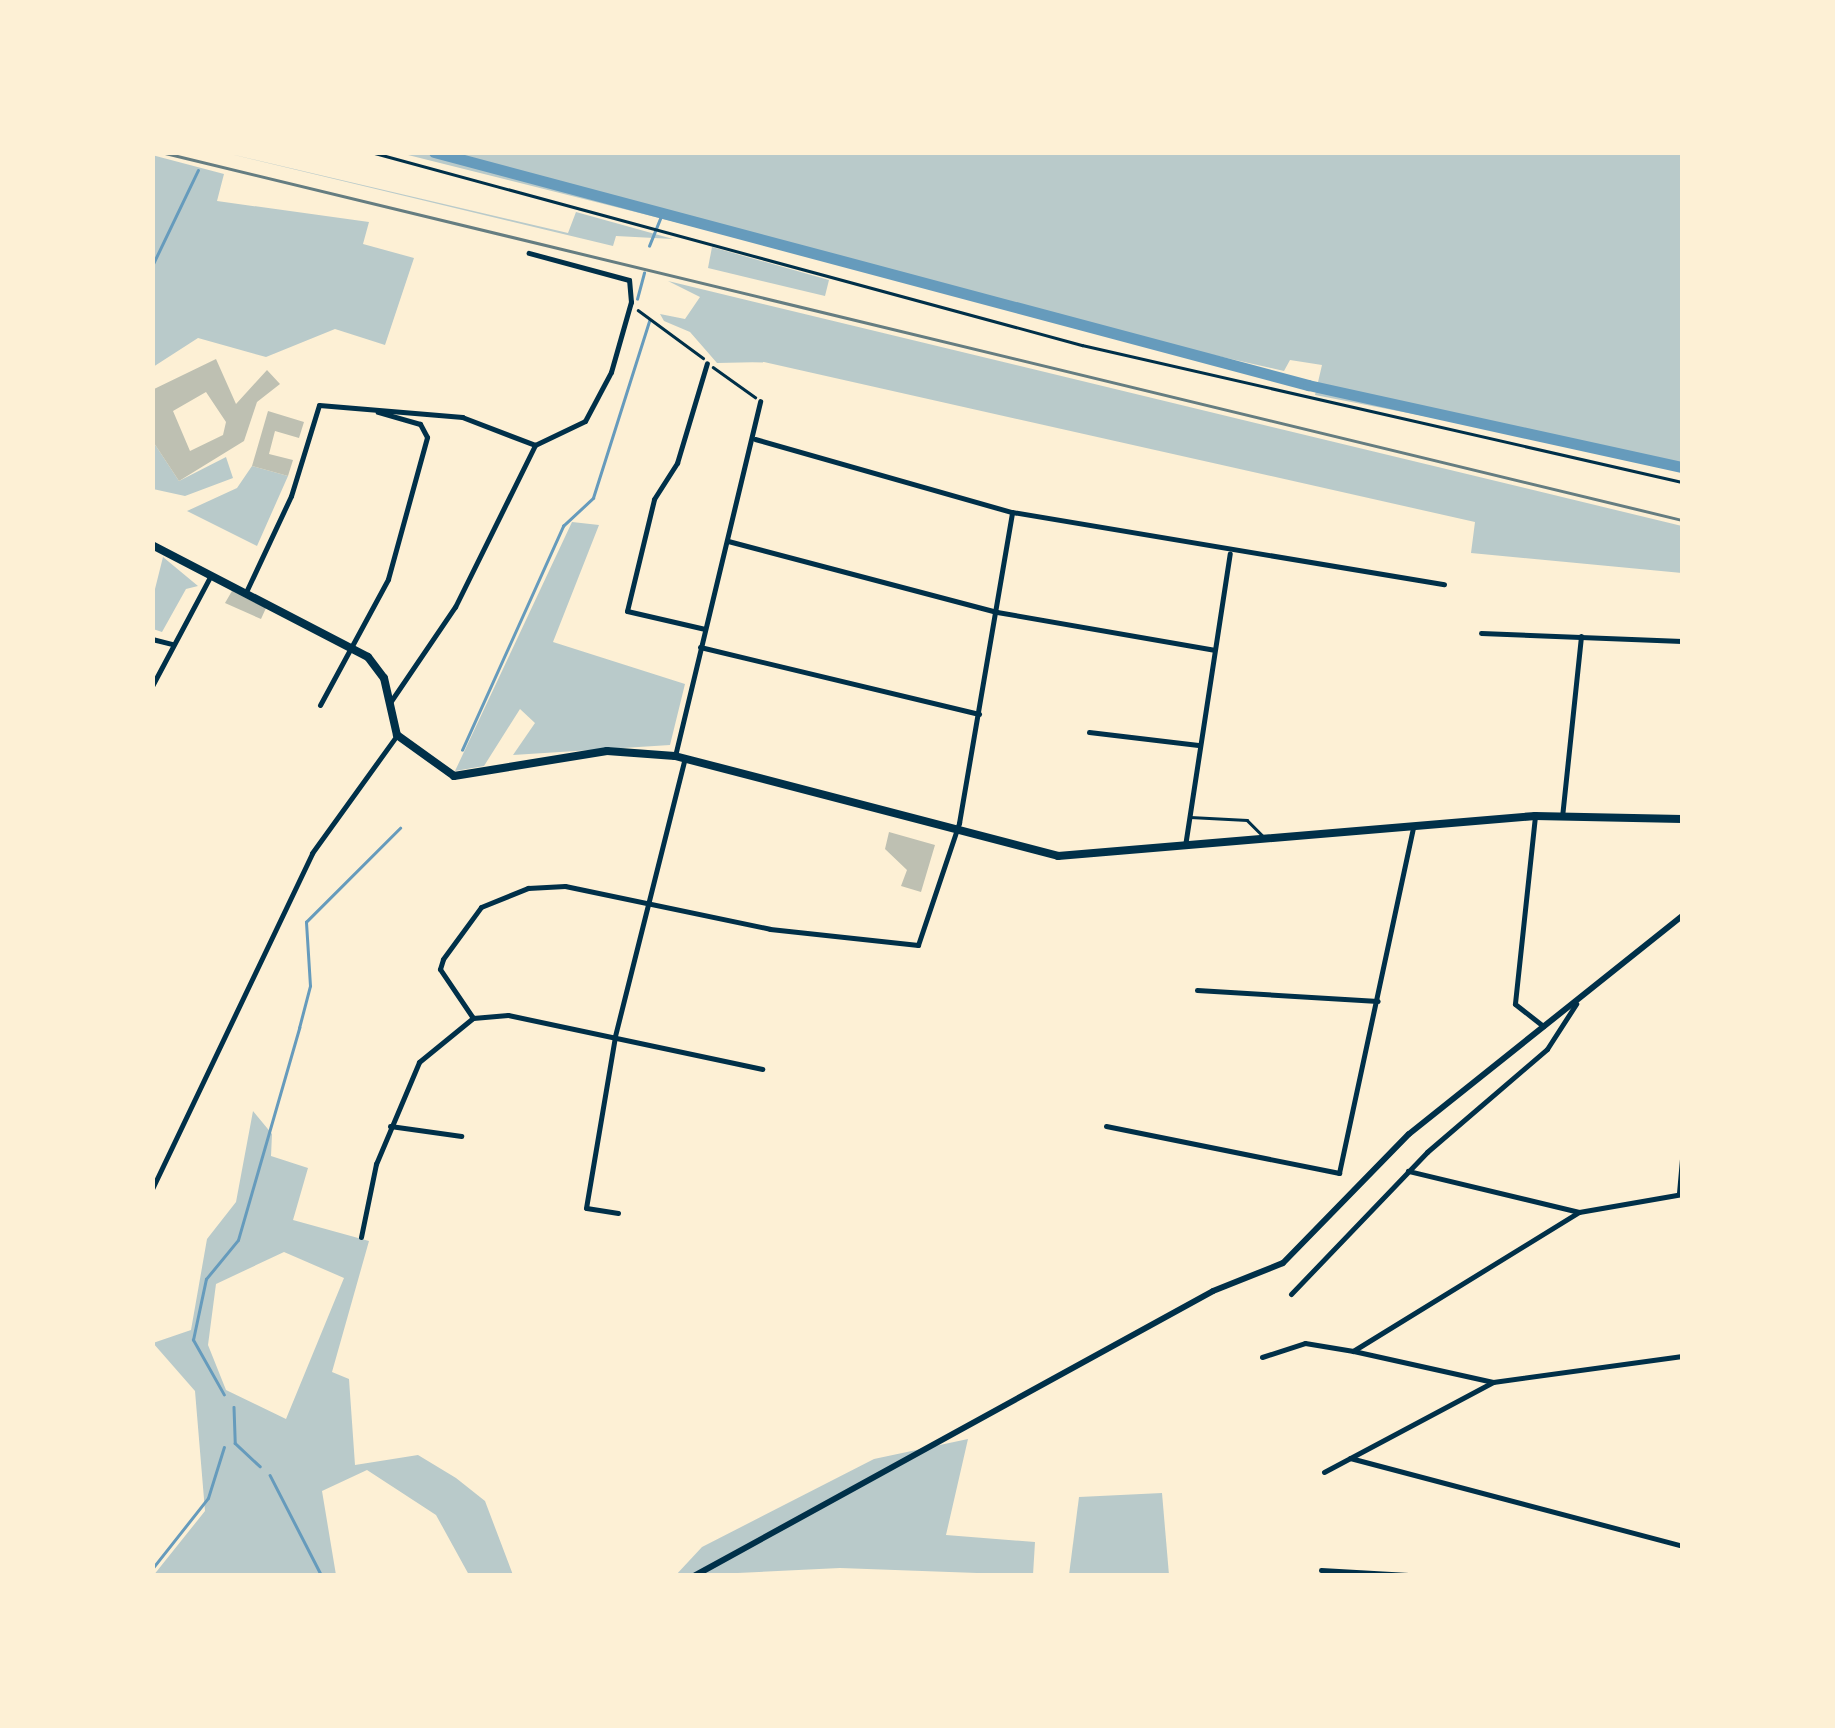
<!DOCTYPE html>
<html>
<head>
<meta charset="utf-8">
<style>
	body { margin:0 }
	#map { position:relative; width:1835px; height:1728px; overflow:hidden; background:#fdf0d5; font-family:Raleway,sans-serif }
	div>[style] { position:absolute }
	.green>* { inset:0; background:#b9caca }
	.stream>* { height:2.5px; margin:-1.25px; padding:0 1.25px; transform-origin:1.25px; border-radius:1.25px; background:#669bbc }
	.canal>* { height:11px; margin:-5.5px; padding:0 5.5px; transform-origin:5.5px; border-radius:5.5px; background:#669bbc }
	.building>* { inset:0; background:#bec0b2 }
	.path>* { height:2.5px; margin:-1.25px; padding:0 1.25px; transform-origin:1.25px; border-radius:1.25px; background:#003049 }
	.service>* { height:2.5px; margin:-1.25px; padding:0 1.25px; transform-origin:1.25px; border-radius:1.25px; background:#003049 }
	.minor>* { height:5px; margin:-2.5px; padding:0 2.5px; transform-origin:2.5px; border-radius:2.5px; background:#003049 }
	.tertiary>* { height:6px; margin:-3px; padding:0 3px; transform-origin:3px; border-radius:3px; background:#003049 }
	.secondary>* { height:8px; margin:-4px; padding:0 4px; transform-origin:4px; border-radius:4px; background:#003049 }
	.rail>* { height:2.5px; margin:-1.25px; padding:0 1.25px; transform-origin:1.25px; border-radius:1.25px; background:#657d81 }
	span { translate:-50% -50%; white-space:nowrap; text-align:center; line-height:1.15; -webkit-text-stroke:8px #fdf0d5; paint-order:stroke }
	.frame { position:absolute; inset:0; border:155px solid #fdf0d5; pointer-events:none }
</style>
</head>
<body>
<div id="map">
	<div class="green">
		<i style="clip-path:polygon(226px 153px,568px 233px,576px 212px,673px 239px,616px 236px,613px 246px)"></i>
		<i style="clip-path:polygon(400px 153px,1682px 153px,1682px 466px,1315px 395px,1322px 365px,1290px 360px,1284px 371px,1138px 338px)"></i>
		<i style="clip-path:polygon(152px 155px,224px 174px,217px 201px,369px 222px,363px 244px,414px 258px,385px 345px,335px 329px,266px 357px,198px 338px,153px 367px)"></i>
		<i style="clip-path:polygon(712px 247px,829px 280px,825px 296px,708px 268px)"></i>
		<i style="clip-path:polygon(668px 281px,1682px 526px,1682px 573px,1471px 553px,1475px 522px,764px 362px,717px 363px,690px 332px,664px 321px,660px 314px,685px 319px,700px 297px)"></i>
		<i style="clip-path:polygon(152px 440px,179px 481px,226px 457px,233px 478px,185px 496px,153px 489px)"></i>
		<i style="clip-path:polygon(252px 466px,288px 476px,257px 546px,187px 511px,237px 488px)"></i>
		<i style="clip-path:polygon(572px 522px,599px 525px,553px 642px,685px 684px,670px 745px,513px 755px,535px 723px,520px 709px,484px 766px,455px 771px)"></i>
		<i style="clip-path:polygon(163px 557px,198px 586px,186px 589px,162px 632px,153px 629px,152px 601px)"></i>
		<i style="clip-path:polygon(evenodd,253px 1111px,272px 1134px,271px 1156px,308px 1168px,293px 1220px,369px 1241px,332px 1372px,349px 1379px,355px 1465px,418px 1455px,456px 1478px,485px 1501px,513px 1575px,469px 1575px,436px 1515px,367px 1470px,322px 1491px,336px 1575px,153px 1576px,205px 1511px,195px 1391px,153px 1343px,191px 1330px,207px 1239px,236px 1202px,253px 1111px,284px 1252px,344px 1278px,286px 1419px,226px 1390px,208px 1345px,216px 1284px,284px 1252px)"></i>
		<i style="clip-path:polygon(968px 1439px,946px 1535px,1035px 1542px,1033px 1575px,840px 1568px,675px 1576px,702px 1547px,874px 1459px)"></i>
		<i style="clip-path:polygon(1162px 1493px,1169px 1575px,1069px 1575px,1079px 1497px)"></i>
	</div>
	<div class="stream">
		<i style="left:649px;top:246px;width:31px;rotate:-68deg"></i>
		<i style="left:152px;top:266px;width:106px;rotate:-64.4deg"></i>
		<i style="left:637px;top:299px;width:27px;rotate:-75deg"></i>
		<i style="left:462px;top:750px;width:246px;rotate:-65.7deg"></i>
		<i style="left:563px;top:526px;width:41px;rotate:-43deg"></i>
		<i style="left:593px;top:498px;width:186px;rotate:-72.4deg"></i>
		<i style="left:224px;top:1395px;width:63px;rotate:-119.4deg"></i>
		<i style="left:193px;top:1340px;width:62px;rotate:-78deg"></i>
		<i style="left:206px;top:1279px;width:50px;rotate:-50.6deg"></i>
		<i style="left:238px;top:1240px;width:221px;rotate:-73.9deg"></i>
		<i style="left:299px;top:1028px;width:43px;rotate:-75.3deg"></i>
		<i style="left:310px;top:986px;width:64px;rotate:-93.6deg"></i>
		<i style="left:306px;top:922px;width:133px;rotate:-45deg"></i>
		<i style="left:234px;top:1407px;width:36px;rotate:88deg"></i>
		<i style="left:235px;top:1443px;width:34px;rotate:43deg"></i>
		<i style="left:270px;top:1475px;width:114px;rotate:62.8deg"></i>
		<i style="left:152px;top:1569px;width:90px;rotate:-51.7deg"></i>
		<i style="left:208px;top:1498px;width:53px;rotate:-72.6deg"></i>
	</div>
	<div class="canal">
		<i style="left:434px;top:152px;width:905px;rotate:14.93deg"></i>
		<i style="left:1308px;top:385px;width:383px;rotate:12.4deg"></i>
	</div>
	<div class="building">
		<i style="clip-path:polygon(evenodd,216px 359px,236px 404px,267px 370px,280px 384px,257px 402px,244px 441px,179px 481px,152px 440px,152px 390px,216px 359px,206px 392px,226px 422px,223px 435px,190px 451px,173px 411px,206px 392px)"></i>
		<i style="clip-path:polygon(268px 411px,304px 422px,299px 438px,275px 431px,269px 454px,293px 460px,288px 476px,252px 466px)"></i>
		<i style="clip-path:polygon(232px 591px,266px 608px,261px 619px,225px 603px)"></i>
		<i style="clip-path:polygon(889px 832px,935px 845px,921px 892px,901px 886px,907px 870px,885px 849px)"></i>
	</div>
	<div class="path">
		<i style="left:371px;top:152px;width:737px;rotate:15.19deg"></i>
		<i style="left:1082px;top:345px;width:615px;rotate:12.86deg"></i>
		<i style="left:638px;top:310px;width:81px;rotate:36.4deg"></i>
		<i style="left:713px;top:367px;width:52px;rotate:35.5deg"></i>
	</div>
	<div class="service">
		<i style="left:1190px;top:817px;width:57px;rotate:3deg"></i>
		<i style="left:1247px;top:820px;width:23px;rotate:45deg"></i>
	</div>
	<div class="minor">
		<i style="left:755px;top:439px;width:267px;rotate:15.9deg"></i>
		<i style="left:1012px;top:512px;width:438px;rotate:9.5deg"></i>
		<i style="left:728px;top:541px;width:278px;rotate:14.8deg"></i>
		<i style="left:997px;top:612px;width:220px;rotate:9.9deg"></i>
		<i style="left:246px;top:592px;width:106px;rotate:-64.9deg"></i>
		<i style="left:291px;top:496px;width:95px;rotate:-72.9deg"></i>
		<i style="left:319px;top:405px;width:144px;rotate:4.8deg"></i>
		<i style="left:462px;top:417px;width:78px;rotate:21deg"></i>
		<i style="left:705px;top:629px;width:80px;rotate:-167deg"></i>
		<i style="left:627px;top:611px;width:115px;rotate:-76.4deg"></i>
		<i style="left:654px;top:499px;width:43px;rotate:-57.4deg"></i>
		<i style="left:677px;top:463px;width:104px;rotate:-73.3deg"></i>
		<i style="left:1481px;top:633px;width:201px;rotate:2.3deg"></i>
		<i style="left:152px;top:639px;width:21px;rotate:14deg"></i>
		<i style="left:700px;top:647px;width:287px;rotate:13.5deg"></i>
		<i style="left:152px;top:686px;width:123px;rotate:-62deg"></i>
		<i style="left:391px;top:701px;width:114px;rotate:-55.8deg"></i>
		<i style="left:455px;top:607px;width:181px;rotate:-63.7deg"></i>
		<i style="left:535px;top:445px;width:55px;rotate:-25.6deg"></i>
		<i style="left:585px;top:421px;width:55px;rotate:-62deg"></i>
		<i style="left:611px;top:372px;width:73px;rotate:-74.1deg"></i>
		<i style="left:631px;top:302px;width:22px;rotate:-95deg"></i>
		<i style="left:629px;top:280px;width:104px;rotate:-164.9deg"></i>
		<i style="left:320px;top:705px;width:143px;rotate:-61.6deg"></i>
		<i style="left:388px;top:579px;width:147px;rotate:-74.6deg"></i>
		<i style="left:427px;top:437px;width:15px;rotate:-118deg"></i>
		<i style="left:420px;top:424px;width:44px;rotate:-164.1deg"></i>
		<i style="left:1089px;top:732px;width:110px;rotate:6.8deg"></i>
		<i style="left:675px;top:756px;width:365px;rotate:-76.5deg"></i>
		<i style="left:1535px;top:816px;width:189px;rotate:96.1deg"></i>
		<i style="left:1515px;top:1004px;width:36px;rotate:38deg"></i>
		<i style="left:1562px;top:817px;width:182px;rotate:-84deg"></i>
		<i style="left:1185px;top:846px;width:296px;rotate:-81.3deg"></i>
		<i style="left:1197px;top:990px;width:181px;rotate:3.5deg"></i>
		<i style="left:473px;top:1018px;width:59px;rotate:-124deg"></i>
		<i style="left:440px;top:969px;width:10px;rotate:-73deg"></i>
		<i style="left:443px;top:959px;width:64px;rotate:-53.8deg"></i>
		<i style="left:481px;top:907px;width:51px;rotate:-22deg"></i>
		<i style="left:528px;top:888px;width:37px;rotate:-3deg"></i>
		<i style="left:565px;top:886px;width:209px;rotate:11.8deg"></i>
		<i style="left:770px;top:929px;width:149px;rotate:6.2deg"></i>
		<i style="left:918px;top:945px;width:129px;rotate:-71.4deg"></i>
		<i style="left:959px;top:823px;width:315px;rotate:-80.3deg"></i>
		<i style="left:390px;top:1126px;width:72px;rotate:8deg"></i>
		<i style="left:1106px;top:1126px;width:238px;rotate:11.4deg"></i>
		<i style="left:1339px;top:1173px;width:353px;rotate:-77.9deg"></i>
		<i style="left:152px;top:1189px;width:372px;rotate:-64.5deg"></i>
		<i style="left:312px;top:853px;width:145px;rotate:-54.2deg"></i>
		<i style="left:1679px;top:1193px;width:36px;rotate:-85deg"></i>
		<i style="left:1579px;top:1212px;width:105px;rotate:-9.9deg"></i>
		<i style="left:618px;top:1213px;width:32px;rotate:-171deg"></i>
		<i style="left:586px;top:1208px;width:174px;rotate:-80.4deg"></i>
		<i style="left:615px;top:1036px;width:287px;rotate:-75.9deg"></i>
		<i style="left:361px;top:1237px;width:75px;rotate:-78.4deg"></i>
		<i style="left:376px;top:1164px;width:111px;rotate:-67.1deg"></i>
		<i style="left:419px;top:1062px;width:70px;rotate:-39.2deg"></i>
		<i style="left:473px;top:1018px;width:35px;rotate:-5deg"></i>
		<i style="left:508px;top:1015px;width:260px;rotate:12deg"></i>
		<i style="left:1291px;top:1294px;width:197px;rotate:-46.2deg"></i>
		<i style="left:1427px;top:1152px;width:158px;rotate:-40.6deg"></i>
		<i style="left:1547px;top:1049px;width:54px;rotate:-57.2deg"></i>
		<i style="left:1262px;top:1357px;width:45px;rotate:-18deg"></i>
		<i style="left:1305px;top:1343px;width:49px;rotate:9.5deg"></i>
		<i style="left:1353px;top:1351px;width:265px;rotate:-31.6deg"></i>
		<i style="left:1579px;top:1212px;width:176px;rotate:-166.5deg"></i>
		<i style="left:1493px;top:1382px;width:191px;rotate:-7.8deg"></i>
		<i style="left:1350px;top:1458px;width:343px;rotate:14.8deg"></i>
		<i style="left:1324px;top:1472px;width:191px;rotate:-28deg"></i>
		<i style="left:1493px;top:1382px;width:143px;rotate:-167.5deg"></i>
		<i style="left:1321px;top:1570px;width:105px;rotate:3.3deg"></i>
	</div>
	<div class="tertiary">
		<i style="left:694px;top:1576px;width:592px;rotate:-28.77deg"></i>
		<i style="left:1213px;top:1291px;width:75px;rotate:-21.8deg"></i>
		<i style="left:1283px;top:1263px;width:180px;rotate:-45.7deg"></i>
		<i style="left:1409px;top:1134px;width:349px;rotate:-38.6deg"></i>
	</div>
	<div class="secondary">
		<i style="left:152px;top:545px;width:243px;rotate:27.4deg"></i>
		<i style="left:368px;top:657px;width:26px;rotate:53deg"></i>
		<i style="left:384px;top:678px;width:58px;rotate:77.2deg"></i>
		<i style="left:397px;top:735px;width:70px;rotate:35.7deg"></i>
		<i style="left:454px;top:776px;width:155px;rotate:-9.3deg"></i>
		<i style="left:607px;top:751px;width:68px;rotate:4.2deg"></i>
		<i style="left:675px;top:756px;width:396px;rotate:14.6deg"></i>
		<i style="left:1058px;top:856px;width:479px;rotate:-4.8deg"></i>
		<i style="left:1535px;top:816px;width:147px;rotate:1.2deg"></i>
	</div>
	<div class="rail">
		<i style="left:161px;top:152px;width:1565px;rotate:13.6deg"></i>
	</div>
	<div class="frame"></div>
</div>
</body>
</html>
